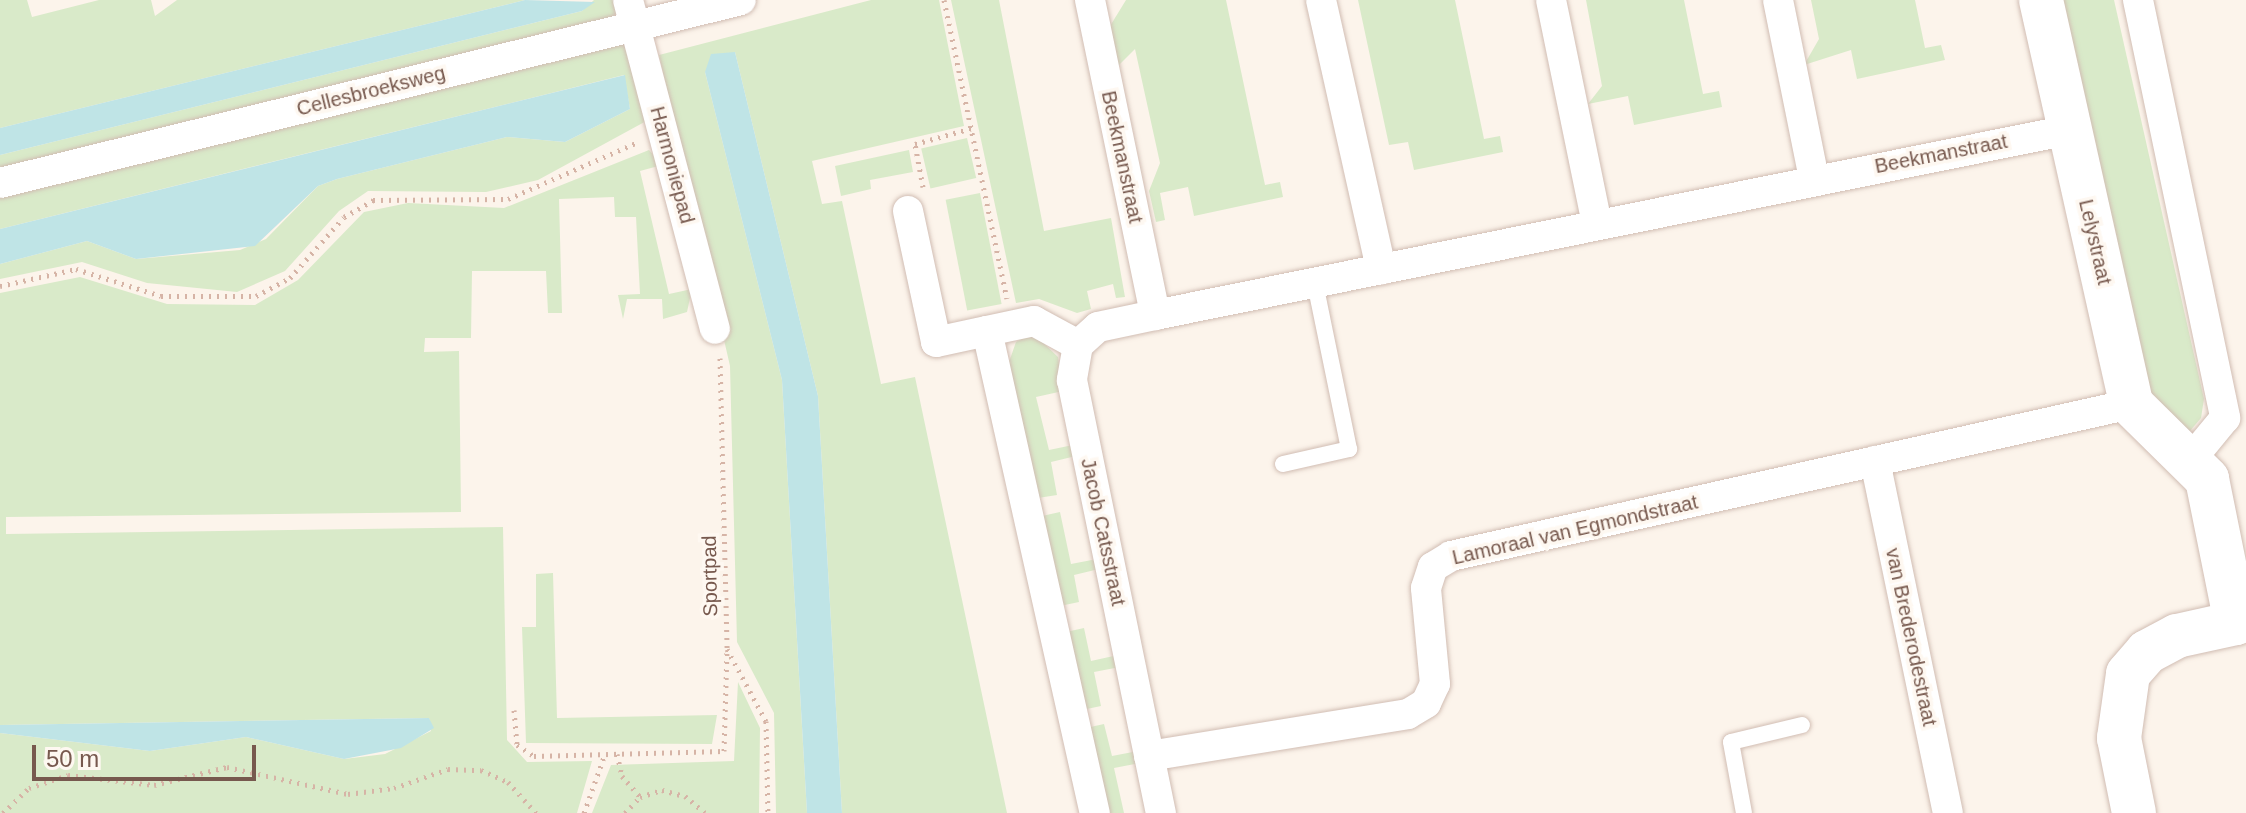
<!DOCTYPE html>
<html>
<head>
<meta charset="utf-8">
<style>
	body { margin:0 }
	#map { position:relative; width:2246px; height:813px; overflow:hidden; background:#fcf4eb; font-family:Helvetica,sans-serif }
	div>[style] { position:absolute }
	.green>* { inset:0; background:#d9eac9; transform-origin:0 0 }
	.water>* { inset:0; background:#bfe4e6 }
	.path>* { height:5px; margin-top:-2.5px; transform-origin:0; background:repeating-linear-gradient(90deg,#d6b4a6 0 2px,transparent 0 8px) }
	.roads { filter:drop-shadow(0 0 2px #d1bdb3) drop-shadow(0 0 2px #d1bdb3) }
	.lane>* { height:16px; margin:-8px; padding:0 8px; transform-origin:8px; border-radius:8px; background:#fff }
	.street>* { height:30px; margin:-15px; padding:0 15px; transform-origin:15px; border-radius:15px; background:#fff }
	.secondary>* { height:44px; margin:-22px; padding:0 22px; transform-origin:22px; border-radius:22px; background:#fff }
	span { translate:-50% -50%; white-space:nowrap; text-align:center; line-height:1.15; -webkit-text-stroke:7px #fef8f1; paint-order:stroke }
	.street-label { font-size:20px; color:#77594e }
	.scale { position:absolute; left:32px; top:745px; width:224px; height:36px; box-sizing:border-box; border:4px solid #77594e; border-top:0; padding-left:10px; font-size:24px; line-height:28px; white-space:nowrap; color:#77594e; -webkit-text-stroke:6px #fef8f1; paint-order:stroke }
</style>
</head>
<body>
<div id="map">
	<div class="green">
		<i style="clip-path:polygon(0 0,27px 0,32px 17px,99px 0,151px 0,155px 16px,177px 0,525px 0,0 128px)"></i>
		<i style="clip-path:polygon(594px 0,616px 0,618px 10px,611px 20px,0 171px,0 155px,582px 11px)"></i>
		<i style="clip-path:polygon(871px 0,939px 0,964px 126px,812px 161px,822px 204px,842px 201px,881px 384px,915px 377px,1007px 813px,842px 813px,818px 396px,735px 52px,705px 72px,782px 380px,807px 813px,776px 813px,774px 713px,737px 642px,730px 366px,659px 55px)"></i>
		<i style="clip-path:polygon(951px 0,999px 0,1044px 231px,1111px 218px,1125px 297px,1116px 298px,1113px 284px,1087px 291px,1091px 309px,1077px 313px,1039px 299px,1016px 303px)"></i>
		<i style="clip-path:polygon(1126px 0,1226px 0,1265px 185px,1280px 182px,1283px 197px,1194px 216px,1188px 187px,1160px 193px,1165px 220px,1156px 222px,1149px 191px,1160px 163px,1135px 49px,1116px 68px,1107px 31px)"></i>
		<i style="clip-path:polygon(1358px 0,1455px 0,1484px 139px,1500px 136px,1503px 152px,1414px 170px,1408px 142px,1389px 145px)"></i>
		<i style="clip-path:polygon(1586px 0,1684px 0,1703px 94px,1719px 91px,1722px 107px,1634px 125px,1628px 96px,1588px 104px,1602px 86px)"></i>
		<i style="clip-path:polygon(1811px 0,1915px 0,1925px 48px,1941px 45px,1945px 60px,1857px 79px,1851px 50px,1804px 65px,1819px 39px)"></i>
		<i style="clip-path:polygon(2048px 0,2114px 0,2204px 399px,2201px 418px,2184px 438px,2145px 407px)"></i>
		<i style="clip-path:polygon(620px 39px,634px 54px,650px 119px,538px 180px,486px 192px,368px 191px,339px 211px,285px 271px,237px 292px,147px 283px,82px 262px,0 279px,0 264px,87px 241px,136px 259px,240px 250px,266px 239px,318px 186px,337px 179px,507px 137px,565px 142px,630px 109px,624px 75px,0 229px,0 194px)"></i>
		<i style="left:967px;top:138px;width:41px;height:47px;rotate:77deg"></i>
		<i style="clip-path:polygon(649px 150px,662px 165px,640px 171px,669px 294px,692px 289px,687px 312px,663px 319px,662px 299px,627px 299px,623px 319px,618px 295px,640px 294px,636px 217px,615px 217px,614px 197px,559px 199px,562px 313px,548px 313px,546px 271px,472px 271px,471px 338px,425px 338px,424px 352px,459px 351px,461px 512px,6px 517px,6px 534px,503px 527px,507px 740px,527px 762px,592px 761px,577px 813px,0 813px,0 733px,150px 751px,246px 737px,344px 759px,385px 754px,431px 731px,429px 718px,0 725px,0 293px,80px 277px,167px 304px,255px 305px,298px 280px,364px 212px,408px 203px,504px 208px)"></i>
		<i style="clip-path:polygon(909px 150px,913px 172px,870px 180px,871px 189px,841px 196px,835px 166px)"></i>
		<i style="left:980px;top:193px;width:113px;height:35px;rotate:79deg"></i>
		<i style="clip-path:polygon(1032px 332px,1058px 357px,1063px 391px,1036px 397px,1049px 450px,1073px 445px,1076px 456px,1051px 462px,1057px 495px,1038px 498px,1009px 362px,1016px 342px)"></i>
		<i style="clip-path:polygon(1060px 512px,1071px 564px,1097px 559px,1099px 569px,1074px 575px,1079px 602px,1060px 606px,1042px 516px)"></i>
		<i style="clip-path:polygon(553px 573px,557px 718px,717px 715px,712px 744px,526px 743px,522px 627px,536px 627px,536px 574px)"></i>
		<i style="clip-path:polygon(1084px 628px,1091px 661px,1118px 655px,1120px 667px,1094px 672px,1101px 706px,1082px 710px,1066px 632px)"></i>
		<i style="clip-path:polygon(738px 682px,760px 728px,759px 813px,592px 813px,611px 765px,734px 761px)"></i>
		<i style="clip-path:polygon(1104px 724px,1112px 756px,1138px 751px,1140px 763px,1114px 768px,1124px 813px,1104px 813px,1086px 728px)"></i>
	</div>
	<div class="water">
		<i style="clip-path:polygon(525px 0,595px 2px,582px 11px,0 155px,0 128px)"></i>
		<i style="clip-path:polygon(735px 52px,818px 396px,842px 813px,807px 813px,782px 380px,705px 72px,711px 54px)"></i>
		<i style="clip-path:polygon(625px 75px,630px 109px,565px 142px,507px 137px,337px 179px,318px 186px,255px 246px,136px 259px,87px 241px,0 264px,0 229px)"></i>
		<i style="clip-path:polygon(429px 718px,434px 728px,401px 748px,344px 759px,246px 737px,150px 751px,0 733px,0 725px)"></i>
	</div>
	<div class="path">
		<i style="left:944px;top:0;width:305px;rotate:78.1deg"></i>
		<i style="left:923px;top:187px;width:44px;rotate:-100.5deg"></i>
		<i style="left:915px;top:144px;width:59px;rotate:-15.7deg"></i>
		<i style="left:0;top:286px;width:78px;rotate:-12.6deg"></i>
		<i style="left:76px;top:269px;width:89px;rotate:17.6deg"></i>
		<i style="left:161px;top:296px;width:95px"></i>
		<i style="left:256px;top:296px;width:38px;rotate:-28deg"></i>
		<i style="left:290px;top:278px;width:81px;rotate:-48.5deg"></i>
		<i style="left:344px;top:217px;width:34px;rotate:-30deg"></i>
		<i style="left:373px;top:200px;width:135px;rotate:-0.4deg"></i>
		<i style="left:508px;top:199px;width:142px;rotate:-23.7deg"></i>
		<i style="left:720px;top:358px;width:291px;rotate:88.6deg"></i>
		<i style="left:727px;top:649px;width:82px;rotate:61.6deg"></i>
		<i style="left:766px;top:721px;width:92px;rotate:88.8deg"></i>
		<i style="left:514px;top:710px;width:35px;rotate:85deg"></i>
		<i style="left:517px;top:745px;width:20px;rotate:33deg"></i>
		<i style="left:534px;top:756px;width:190px;rotate:-1.5deg"></i>
		<i style="left:724px;top:751px;width:100px;rotate:-88.3deg"></i>
		<i style="left:617px;top:754px;width:23px;rotate:77deg"></i>
		<i style="left:622px;top:776px;width:28px;rotate:49deg"></i>
		<i style="left:3px;top:813px;width:36px;rotate:-44deg"></i>
		<i style="left:29px;top:788px;width:41px;rotate:-18.4deg"></i>
		<i style="left:68px;top:775px;width:87px;rotate:6.6deg"></i>
		<i style="left:154px;top:785px;width:75px;rotate:-13.9deg"></i>
		<i style="left:227px;top:767px;width:124px;rotate:12.6deg"></i>
		<i style="left:348px;top:794px;width:46px;rotate:-7.4deg"></i>
		<i style="left:394px;top:788px;width:57px;rotate:-19.4deg"></i>
		<i style="left:448px;top:769px;width:33px;rotate:2deg"></i>
		<i style="left:481px;top:770px;width:30px;rotate:24deg"></i>
		<i style="left:508px;top:782px;width:42px;rotate:47.9deg"></i>
		<i style="left:584px;top:813px;width:63px;rotate:-70.4deg"></i>
		<i style="left:625px;top:813px;width:22px;rotate:-47deg"></i>
		<i style="left:640px;top:797px;width:23px;rotate:-18deg"></i>
		<i style="left:662px;top:790px;width:24px;rotate:15deg"></i>
		<i style="left:685px;top:796px;width:26px;rotate:40deg"></i>
	</div>
	<div class="roads">
		<div class="lane">
			<i style="left:1283px;top:464px;width:68px;rotate:-12.8deg"></i>
			<i style="left:1349px;top:449px;width:169px;rotate:-101.6deg"></i>
			<i style="left:1744px;top:813px;width:72px;rotate:-100.4deg"></i>
			<i style="left:1731px;top:742px;width:73px;rotate:-13.5deg"></i>
		</div>
		<div class="street">
			<i style="left:628px;top:0;width:340px;rotate:75.2deg"></i>
			<i style="left:1090px;top:0;width:322px;rotate:78.3deg"></i>
			<i style="left:1321px;top:0;width:276px;rotate:77.4deg"></i>
			<i style="left:1551px;top:0;width:229px;rotate:78.4deg"></i>
			<i style="left:1778px;top:0;width:183px;rotate:78.6deg"></i>
			<i style="left:2138px;top:0;width:427px;rotate:78.2deg"></i>
			<i style="left:2225px;top:418px;width:52px;rotate:129.5deg"></i>
			<i style="left:0;top:183px;width:763px;rotate:-13.87deg"></i>
			<i style="left:908px;top:211px;width:134px;rotate:77.9deg"></i>
			<i style="left:936px;top:342px;width:52px;rotate:-12.2deg"></i>
			<i style="left:1078px;top:345px;width:27px;rotate:-42deg"></i>
			<i style="left:1098px;top:327px;width:58px;rotate:-11.9deg"></i>
			<i style="left:1155px;top:315px;width:932px;rotate:-11.45deg"></i>
			<i style="left:1078px;top:345px;width:50px;rotate:-151.4deg"></i>
			<i style="left:1034px;top:321px;width:48px;rotate:168deg"></i>
			<i style="left:987px;top:331px;width:494px;rotate:77.4deg"></i>
			<i style="left:1078px;top:345px;width:36px;rotate:100deg"></i>
			<i style="left:1072px;top:380px;width:442px;rotate:78.4deg"></i>
			<i style="left:1875px;top:461px;width:359px;rotate:78.3deg"></i>
			<i style="left:1149px;top:756px;width:262px;rotate:-9.2deg"></i>
			<i style="left:1408px;top:714px;width:21px;rotate:-31deg"></i>
			<i style="left:1426px;top:703px;width:21px;rotate:-65deg"></i>
			<i style="left:1435px;top:684px;width:96px;rotate:-95.4deg"></i>
			<i style="left:1426px;top:588px;width:22px;rotate:-72deg"></i>
			<i style="left:1433px;top:567px;width:21px;rotate:-31deg"></i>
			<i style="left:1451px;top:556px;width:697px;rotate:-12.6deg"></i>
		</div>
		<div class="secondary">
			<i style="left:2041px;top:0;width:414px;rotate:77.4deg"></i>
			<i style="left:2131px;top:404px;width:107px;rotate:44.6deg"></i>
			<i style="left:2207px;top:479px;width:147px;rotate:78.6deg"></i>
			<i style="left:2236px;top:623px;width:60px;rotate:167.6deg"></i>
			<i style="left:2177px;top:636px;width:34px;rotate:152deg"></i>
			<i style="left:2147px;top:652px;width:29px;rotate:131deg"></i>
			<i style="left:2128px;top:674px;width:65px;rotate:98deg"></i>
			<i style="left:2119px;top:738px;width:76px;rotate:78.7deg"></i>
		</div>
	</div>
	<div class="street-label">
		<span style="left:371px;top:91px;rotate:-14deg">Cellesbroeksweg</span>
		<span style="left:1941px;top:154px;rotate:-11deg">Beekmanstraat</span>
		<span style="left:1122px;top:157px;rotate:78deg">Beekmanstraat</span>
		<span style="left:672px;top:165px;rotate:75deg">Harmoniepad</span>
		<span style="left:2095px;top:242px;rotate:77deg">Lelystraat</span>
		<span style="left:1575px;top:530px;rotate:-13deg">Lamoraal van Egmondstraat</span>
		<span style="left:1103px;top:532px;rotate:78deg">Jacob Catsstraat</span>
		<span style="left:710px;top:576px;rotate:-91deg">Sportpad</span>
		<span style="left:1911px;top:637px;rotate:78deg">van Brederodestraat</span>
	</div>
	<div class="scale">50 m</div>
</div>
</body>
</html>
